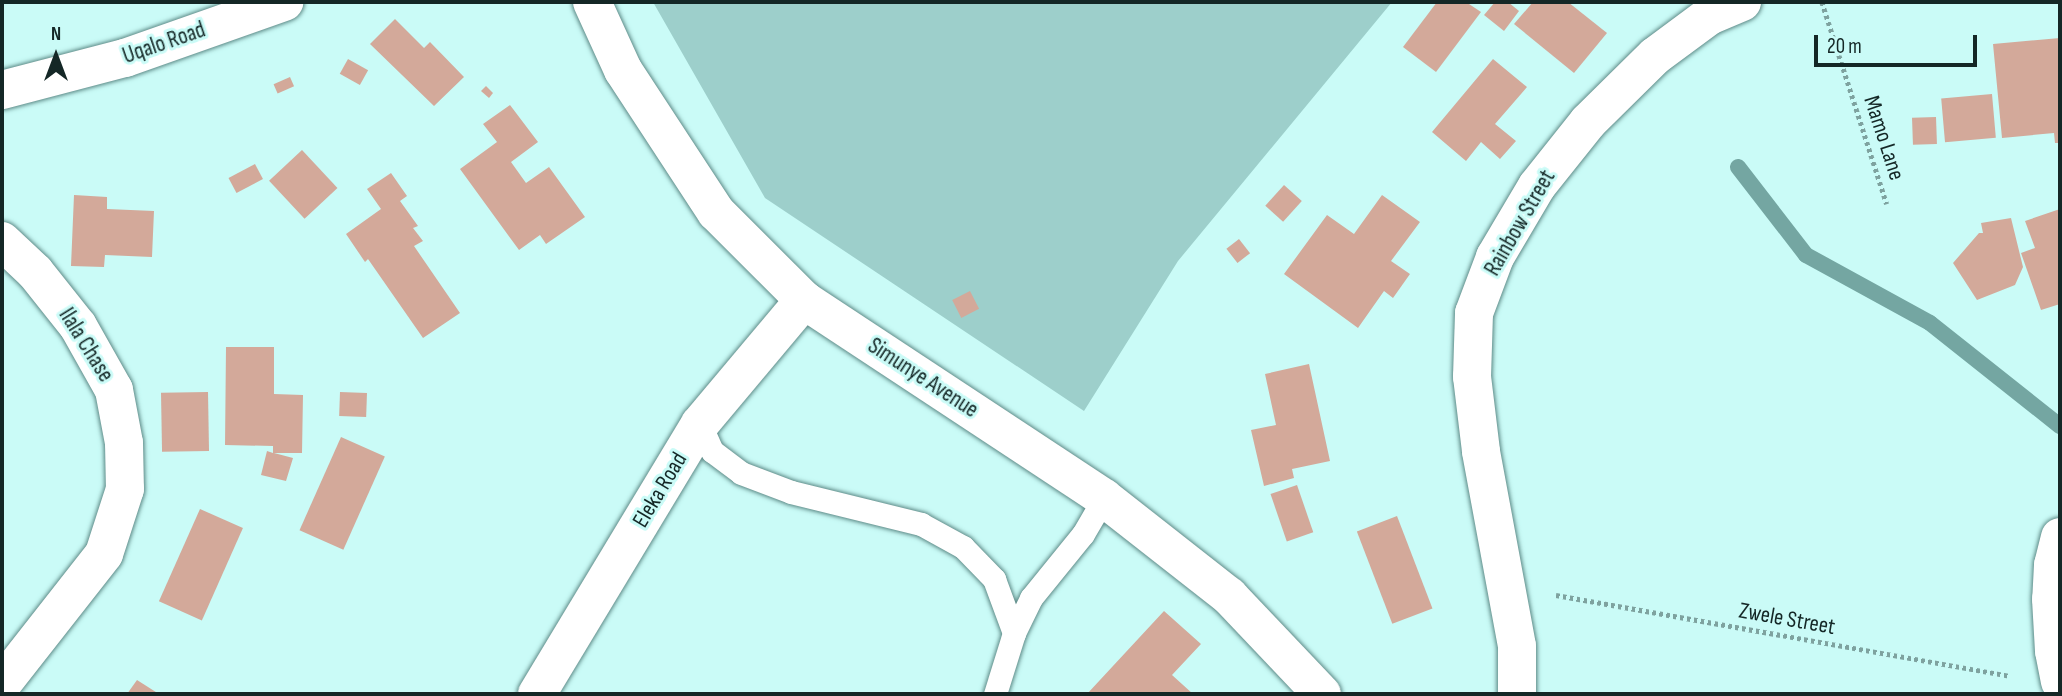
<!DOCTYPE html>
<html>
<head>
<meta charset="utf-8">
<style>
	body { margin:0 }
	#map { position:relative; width:2062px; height:696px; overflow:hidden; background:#cafbf7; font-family:"Sofia Sans Condensed",sans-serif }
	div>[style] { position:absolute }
	.green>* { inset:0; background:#9dcfcb }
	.stream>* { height:16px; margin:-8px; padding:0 8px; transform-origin:8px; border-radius:8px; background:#74a6a2 }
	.building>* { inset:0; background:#d3a99a; transform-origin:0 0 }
	.path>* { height:4.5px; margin-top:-2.25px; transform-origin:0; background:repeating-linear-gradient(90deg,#7ea29f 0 3.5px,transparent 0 7px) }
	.roads { filter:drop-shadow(0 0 2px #5e8b88) drop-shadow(0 0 2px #5e8b88) }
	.lane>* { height:23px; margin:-11.5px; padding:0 11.5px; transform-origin:11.5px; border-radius:11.5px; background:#fff }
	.street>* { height:38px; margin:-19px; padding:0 19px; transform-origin:19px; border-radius:19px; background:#fff }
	span { translate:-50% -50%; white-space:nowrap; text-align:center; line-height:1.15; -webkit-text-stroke:6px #cafbf7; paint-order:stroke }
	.street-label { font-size:23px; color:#142726 }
	.frame { position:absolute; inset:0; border:4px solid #142726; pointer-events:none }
	.north { position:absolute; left:21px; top:21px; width:70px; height:70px; -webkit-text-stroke:5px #cafbf7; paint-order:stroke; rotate:0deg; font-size:19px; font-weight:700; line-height:28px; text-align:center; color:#142726 }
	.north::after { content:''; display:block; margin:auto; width:24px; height:32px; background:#142726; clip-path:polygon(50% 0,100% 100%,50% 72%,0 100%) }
	.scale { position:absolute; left:1814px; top:35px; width:163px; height:32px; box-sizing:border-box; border:4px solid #142726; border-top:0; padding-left:9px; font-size:21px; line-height:24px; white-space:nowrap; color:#142726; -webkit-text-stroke:5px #cafbf7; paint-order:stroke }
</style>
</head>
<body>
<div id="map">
	<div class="green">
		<i style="clip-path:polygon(653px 2px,1392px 2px,1178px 261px,1084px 411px,765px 198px)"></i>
	</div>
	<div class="stream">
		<i style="left:1738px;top:167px;width:111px;rotate:52.3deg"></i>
		<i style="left:1806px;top:255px;width:141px;rotate:28.7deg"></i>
		<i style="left:1930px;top:323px;width:166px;rotate:38.4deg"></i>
	</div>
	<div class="building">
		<i style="clip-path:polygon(1437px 2px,1466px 2px,1481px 12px,1436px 72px,1403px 47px)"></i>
		<i style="clip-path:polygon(1495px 2px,1508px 2px,1519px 11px,1504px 31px,1484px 15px)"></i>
		<i style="clip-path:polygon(1533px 2px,1568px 2px,1607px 33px,1574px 73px,1514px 24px)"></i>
		<i style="clip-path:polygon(395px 19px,424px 48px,430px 42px,464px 77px,434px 106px,370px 44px)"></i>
		<i style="clip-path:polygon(2060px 38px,2060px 143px,2055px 143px,2054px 133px,2002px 138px,1993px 44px)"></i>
		<i style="left:348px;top:59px;width:23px;height:17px;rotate:29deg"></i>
		<i style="clip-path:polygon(1493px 59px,1527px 87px,1495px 124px,1516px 141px,1500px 159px,1481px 142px,1466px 161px,1432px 132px)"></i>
		<i style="left:290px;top:77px;width:10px;height:18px;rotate:66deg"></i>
		<i style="clip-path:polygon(486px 86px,493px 93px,489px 98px,481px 91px)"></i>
		<i style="left:1992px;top:94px;width:44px;height:51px;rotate:85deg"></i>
		<i style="clip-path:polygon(510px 105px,538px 142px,511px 162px,526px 183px,549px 167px,585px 217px,546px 244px,540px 235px,519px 250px,460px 169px,497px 142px,483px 124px)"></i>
		<i style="left:1936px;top:117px;width:27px;height:24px;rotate:88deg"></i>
		<i style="left:302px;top:150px;width:52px;height:45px;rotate:47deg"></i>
		<i style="left:255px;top:164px;width:17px;height:30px;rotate:62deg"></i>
		<i style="clip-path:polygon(391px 173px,407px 196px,400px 201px,418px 226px,413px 228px,423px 241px,414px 246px,460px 313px,423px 338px,368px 259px,365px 262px,346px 234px,381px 209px,367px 189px)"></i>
		<i style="left:1284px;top:185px;width:24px;height:28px;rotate:42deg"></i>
		<i style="clip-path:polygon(74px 195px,107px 197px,107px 209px,154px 211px,152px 257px,105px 255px,104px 267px,71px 266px)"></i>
		<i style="clip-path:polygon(1382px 195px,1420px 222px,1391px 261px,1410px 274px,1393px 298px,1384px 291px,1358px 328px,1284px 274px,1327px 215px,1354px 234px)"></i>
		<i style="clip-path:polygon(2060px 209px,2060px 304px,2041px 310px,2021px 253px,2035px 248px,2025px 221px)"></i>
		<i style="clip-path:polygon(2011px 218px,2023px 267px,2015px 285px,1977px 300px,1953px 263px,1979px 233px,1983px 233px,1981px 223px)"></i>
		<i style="left:1239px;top:239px;width:18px;height:16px;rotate:52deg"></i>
		<i style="left:970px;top:291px;width:20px;height:20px;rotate:63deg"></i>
		<i style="clip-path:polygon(226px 347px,274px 347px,274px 394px,303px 395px,302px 453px,274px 453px,293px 458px,286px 481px,261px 475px,267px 451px,273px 453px,273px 446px,225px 445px)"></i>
		<i style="clip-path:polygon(1309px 364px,1330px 461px,1292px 469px,1294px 478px,1264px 486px,1251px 430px,1276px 425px,1265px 374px)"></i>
		<i style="left:208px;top:392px;width:59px;height:47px;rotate:89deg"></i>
		<i style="left:340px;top:392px;width:27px;height:24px;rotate:2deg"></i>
		<i style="left:341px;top:437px;width:48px;height:102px;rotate:24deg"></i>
		<i style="left:1297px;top:485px;width:50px;height:28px;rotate:71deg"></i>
		<i style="left:200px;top:509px;width:47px;height:101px;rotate:24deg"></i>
		<i style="left:1397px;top:516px;width:99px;height:43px;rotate:69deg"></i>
		<i style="clip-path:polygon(1164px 611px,1201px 644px,1172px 675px,1193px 694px,1087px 694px)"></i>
		<i style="clip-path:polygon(137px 680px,159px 694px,127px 694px)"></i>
	</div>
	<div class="path">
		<i style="left:1822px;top:2px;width:212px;rotate:72.2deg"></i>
		<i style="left:1556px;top:595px;width:461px;rotate:10.1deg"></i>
	</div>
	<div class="roads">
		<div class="lane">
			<i style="left:700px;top:424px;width:30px;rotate:66deg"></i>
			<i style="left:712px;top:451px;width:36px;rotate:37deg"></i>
			<i style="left:741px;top:473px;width:53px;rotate:20.8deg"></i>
			<i style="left:791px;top:492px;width:134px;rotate:13.8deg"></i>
			<i style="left:921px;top:524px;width:48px;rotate:28.7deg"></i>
			<i style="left:963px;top:547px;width:45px;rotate:45.9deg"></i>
			<i style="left:994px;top:579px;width:58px;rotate:69.7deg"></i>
			<i style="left:1014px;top:633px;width:64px;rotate:107.3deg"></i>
			<i style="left:1014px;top:633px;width:39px;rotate:-64deg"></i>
			<i style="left:1031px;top:598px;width:82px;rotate:-50.9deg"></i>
			<i style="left:1083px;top:534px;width:42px;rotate:-59.7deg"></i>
		</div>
		<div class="street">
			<i style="left:592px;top:2px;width:75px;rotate:65.5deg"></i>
			<i style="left:623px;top:70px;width:170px;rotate:56.8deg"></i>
			<i style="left:716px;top:212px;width:124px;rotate:45deg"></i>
			<i style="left:804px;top:300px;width:359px;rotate:33.4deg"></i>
			<i style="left:1104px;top:498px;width:159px;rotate:38.1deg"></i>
			<i style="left:1229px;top:596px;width:135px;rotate:46.5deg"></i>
			<i style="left:2px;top:90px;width:127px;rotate:-14.6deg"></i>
			<i style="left:125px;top:58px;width:169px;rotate:-19.4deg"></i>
			<i style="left:2px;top:241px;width:45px;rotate:43.2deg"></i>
			<i style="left:35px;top:272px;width:69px;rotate:51.5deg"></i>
			<i style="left:78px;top:326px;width:73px;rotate:60.6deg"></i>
			<i style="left:114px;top:390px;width:54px;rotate:79.3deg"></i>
			<i style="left:124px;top:443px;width:46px;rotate:88.8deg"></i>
			<i style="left:125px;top:489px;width:68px;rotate:107.9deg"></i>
			<i style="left:104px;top:554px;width:165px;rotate:128.1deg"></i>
			<i style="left:2060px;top:537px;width:29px;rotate:104deg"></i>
			<i style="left:2053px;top:565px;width:34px;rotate:93deg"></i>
			<i style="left:2051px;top:599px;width:52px;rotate:86.7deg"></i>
			<i style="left:2054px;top:651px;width:31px;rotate:79deg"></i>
			<i style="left:537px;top:694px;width:315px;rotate:-58.9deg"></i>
			<i style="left:700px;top:424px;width:162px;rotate:-50deg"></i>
			<i style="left:1517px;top:694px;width:48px;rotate:-90deg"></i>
			<i style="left:1517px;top:646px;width:198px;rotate:-100.5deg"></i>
			<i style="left:1481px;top:451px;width:75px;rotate:-96.9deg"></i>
			<i style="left:1472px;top:377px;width:64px;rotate:-88.2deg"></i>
			<i style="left:1474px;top:313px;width:60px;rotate:-69.4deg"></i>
			<i style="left:1495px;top:257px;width:82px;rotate:-59.4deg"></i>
			<i style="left:1537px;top:186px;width:82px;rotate:-51.4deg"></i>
			<i style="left:1588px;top:122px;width:94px;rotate:-44.6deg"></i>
			<i style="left:1655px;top:56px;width:67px;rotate:-36.5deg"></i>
			<i style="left:1709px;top:16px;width:36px;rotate:-23deg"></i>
		</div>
	</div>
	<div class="street-label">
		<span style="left:164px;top:43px;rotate:-19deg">Uqalo Road</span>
		<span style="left:1884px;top:138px;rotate:72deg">Mamo Lane</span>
		<span style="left:1520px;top:223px;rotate:-60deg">Rainbow Street</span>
		<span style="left:86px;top:345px;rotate:58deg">Ilala Chase</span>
		<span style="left:923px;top:378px;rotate:33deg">Simunye Avenue</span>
		<span style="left:660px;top:490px;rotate:-59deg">Eleka Road</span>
		<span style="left:1787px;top:619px;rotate:10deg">Zwele Street</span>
	</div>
	<div class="frame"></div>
	<div class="north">N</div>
	<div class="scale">20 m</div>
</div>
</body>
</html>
